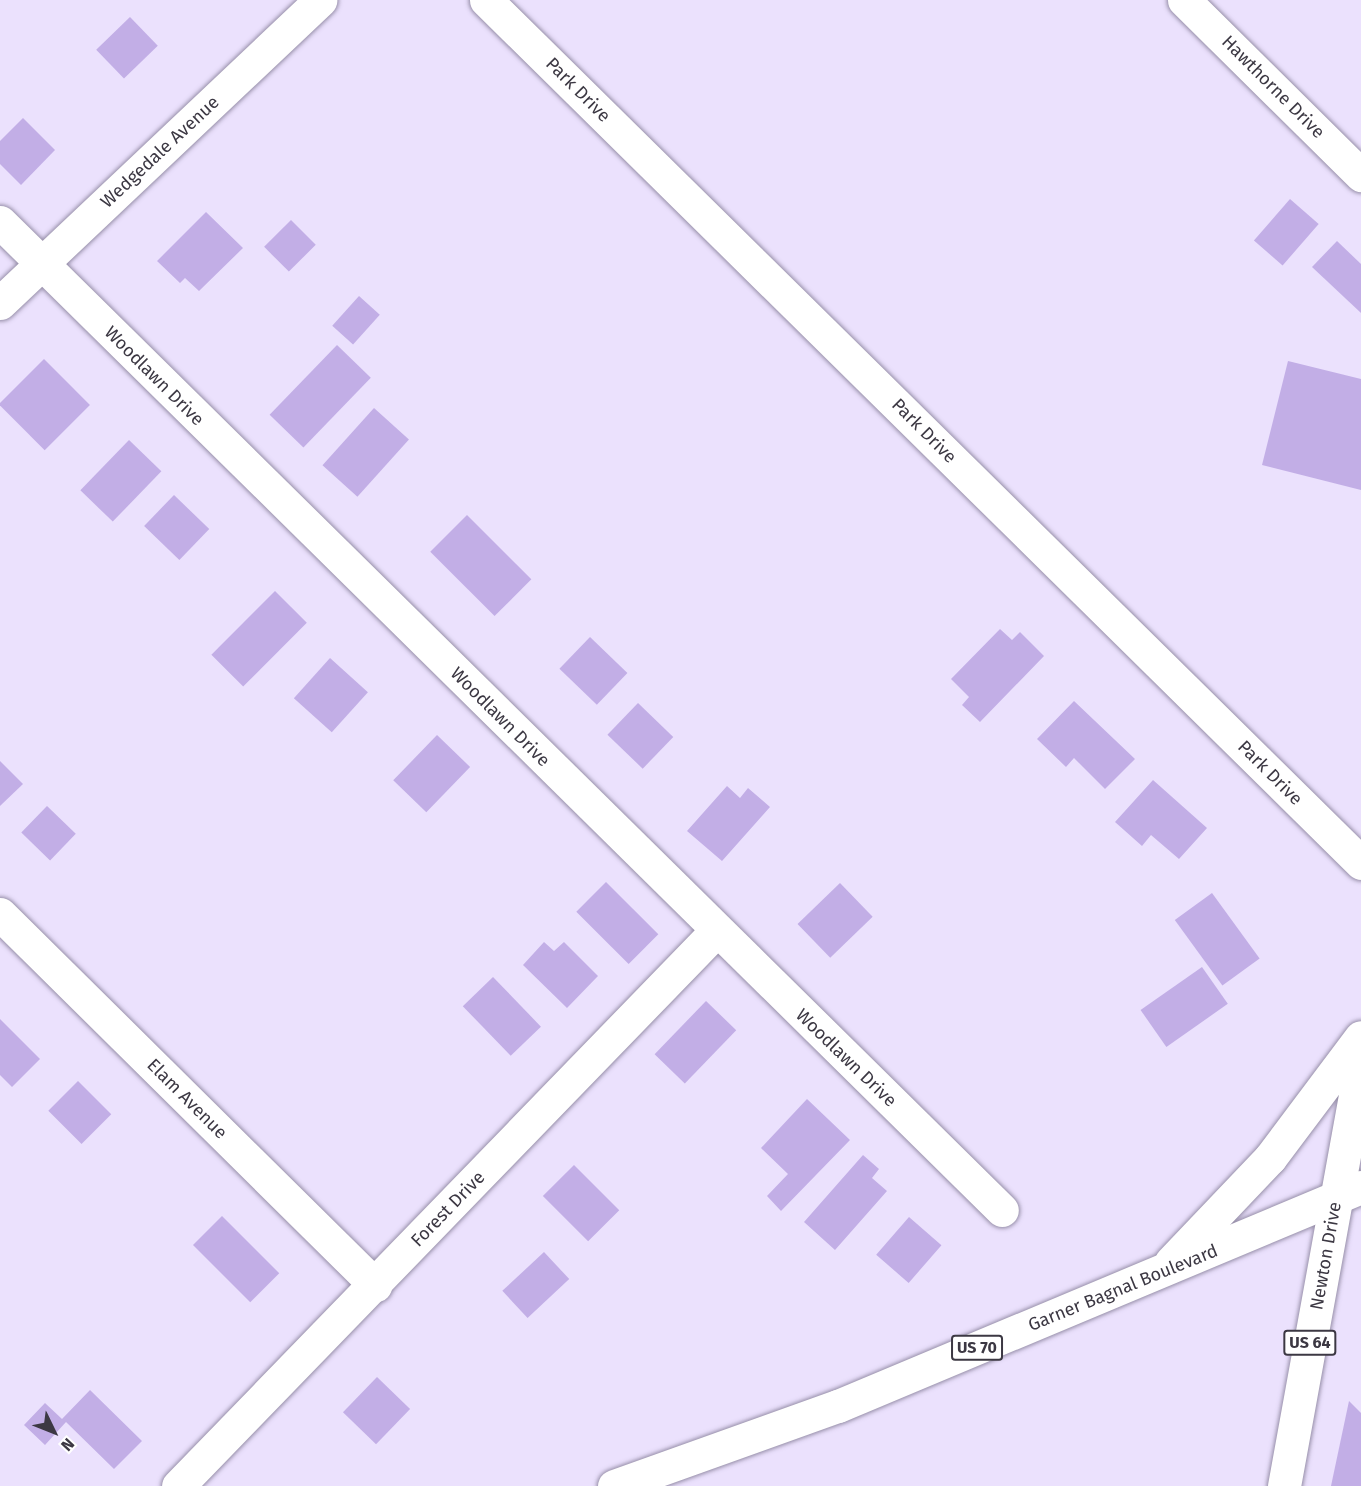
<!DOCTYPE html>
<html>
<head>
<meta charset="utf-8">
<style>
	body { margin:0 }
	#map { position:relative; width:1361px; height:1486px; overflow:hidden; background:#ebe1fd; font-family:"Fira Sans",sans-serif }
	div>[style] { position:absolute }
	.building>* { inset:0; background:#c2aee6; transform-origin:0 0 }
	.roads { filter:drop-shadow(0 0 2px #978fa9) drop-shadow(0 0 2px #978fa9) }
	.minor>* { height:33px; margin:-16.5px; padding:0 16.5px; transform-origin:16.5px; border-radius:16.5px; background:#fff }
	.major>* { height:33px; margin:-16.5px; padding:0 16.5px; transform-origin:16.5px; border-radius:16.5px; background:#fff }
	.highway>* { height:33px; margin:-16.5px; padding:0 16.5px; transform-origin:16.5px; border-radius:16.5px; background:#fff }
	span { translate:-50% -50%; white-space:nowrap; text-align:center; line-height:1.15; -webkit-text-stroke:4.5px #fff; paint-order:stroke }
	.shield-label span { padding:2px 4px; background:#fff; border:2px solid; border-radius:4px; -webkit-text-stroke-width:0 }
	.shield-label { font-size:16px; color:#3c3843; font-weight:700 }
	.street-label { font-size:18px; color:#3c3843 }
	.north { position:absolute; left:24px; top:1402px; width:60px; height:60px; -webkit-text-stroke:4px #fff; paint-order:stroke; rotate:133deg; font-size:16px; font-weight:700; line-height:24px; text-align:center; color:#3c3843 }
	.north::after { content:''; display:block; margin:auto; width:21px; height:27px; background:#3c3843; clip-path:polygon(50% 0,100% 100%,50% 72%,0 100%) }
</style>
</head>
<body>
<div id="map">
	<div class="building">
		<i style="left:130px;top:17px;width:40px;height:47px;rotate:46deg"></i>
		<i style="clip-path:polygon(23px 118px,55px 150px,21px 185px,0 164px,0 141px)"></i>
		<i style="left:1290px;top:199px;width:38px;height:55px;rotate:41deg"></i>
		<i style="clip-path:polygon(206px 212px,243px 248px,199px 291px,185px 278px,180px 283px,157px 261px)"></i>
		<i style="left:291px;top:220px;width:35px;height:38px;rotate:45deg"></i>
		<i style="clip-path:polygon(1337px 241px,1361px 264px,1361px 313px,1312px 267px)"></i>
		<i style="left:359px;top:296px;width:28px;height:40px;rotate:42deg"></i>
		<i style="left:337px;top:345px;width:47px;height:97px;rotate:44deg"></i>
		<i style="left:44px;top:359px;width:65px;height:64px;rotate:45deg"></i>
		<i style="clip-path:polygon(1288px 361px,1361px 379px,1361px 490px,1262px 465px)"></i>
		<i style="left:374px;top:408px;width:47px;height:77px;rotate:42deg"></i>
		<i style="left:129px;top:440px;width:45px;height:70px;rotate:44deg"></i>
		<i style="left:174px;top:495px;width:49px;height:43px;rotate:44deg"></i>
		<i style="left:467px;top:515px;width:91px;height:52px;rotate:45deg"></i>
		<i style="left:275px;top:591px;width:45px;height:90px;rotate:45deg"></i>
		<i style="clip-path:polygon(1000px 629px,1012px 640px,1020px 632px,1044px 656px,980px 722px,962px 705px,969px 697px,951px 679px)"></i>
		<i style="left:590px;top:637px;width:52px;height:44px;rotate:44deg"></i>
		<i style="left:330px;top:658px;width:51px;height:54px;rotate:42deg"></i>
		<i style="clip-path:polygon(1074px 701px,1135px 759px,1105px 789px,1074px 758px,1066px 767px,1037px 739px)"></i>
		<i style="left:638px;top:703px;width:49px;height:44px;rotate:44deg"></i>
		<i style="left:437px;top:735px;width:46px;height:63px;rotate:44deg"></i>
		<i style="clip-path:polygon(0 761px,23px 784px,0 806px)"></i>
		<i style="clip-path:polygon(1153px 780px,1207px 828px,1179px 859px,1151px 835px,1142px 846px,1115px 822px)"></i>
		<i style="clip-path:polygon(727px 786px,740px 798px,748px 788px,770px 807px,722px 861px,687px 831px)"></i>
		<i style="left:47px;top:806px;width:40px;height:37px;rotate:44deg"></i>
		<i style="left:606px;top:882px;width:74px;height:42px;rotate:45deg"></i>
		<i style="left:840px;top:883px;width:47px;height:59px;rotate:46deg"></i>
		<i style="left:1212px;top:893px;width:81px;height:46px;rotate:54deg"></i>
		<i style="clip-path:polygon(544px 942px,554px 951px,564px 942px,598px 976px,567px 1008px,523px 965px)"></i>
		<i style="left:1202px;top:967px;width:45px;height:75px;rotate:55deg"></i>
		<i style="left:493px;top:977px;width:69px;height:42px;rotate:46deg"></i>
		<i style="left:706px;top:1001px;width:42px;height:74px;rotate:44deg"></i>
		<i style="clip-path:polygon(0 1019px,40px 1059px,12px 1087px,0 1075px)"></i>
		<i style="left:78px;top:1081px;width:47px;height:42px;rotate:45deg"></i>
		<i style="clip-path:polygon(807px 1099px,850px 1140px,781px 1211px,767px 1196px,788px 1174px,761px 1148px)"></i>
		<i style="clip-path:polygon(863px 1155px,879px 1169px,872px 1178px,887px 1191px,835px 1250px,804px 1222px)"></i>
		<i style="left:574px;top:1165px;width:64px;height:44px;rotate:45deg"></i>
		<i style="left:222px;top:1216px;width:81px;height:41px;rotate:45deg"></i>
		<i style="left:909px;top:1217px;width:43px;height:50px;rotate:41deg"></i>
		<i style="left:544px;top:1252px;width:37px;height:57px;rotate:47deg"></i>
		<i style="left:377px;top:1377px;width:46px;height:49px;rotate:44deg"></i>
		<i style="clip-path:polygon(90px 1390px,142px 1441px,114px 1469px,66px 1422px,45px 1445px,24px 1425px,45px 1403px,62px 1419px)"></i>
		<i style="clip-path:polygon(1349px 1401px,1361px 1413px,1361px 1486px,1331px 1486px)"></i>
	</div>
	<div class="roads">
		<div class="minor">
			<i style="left:486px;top:0;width:1229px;rotate:44.6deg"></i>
			<i style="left:1184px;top:0;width:249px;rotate:44.7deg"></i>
			<i style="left:0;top:222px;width:1407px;rotate:44.6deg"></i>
			<i style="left:0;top:303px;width:441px;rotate:-43.4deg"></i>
			<i style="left:0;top:914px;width:528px;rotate:44.69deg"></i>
			<i style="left:178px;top:1486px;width:773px;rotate:-45.89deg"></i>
		</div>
		<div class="major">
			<i style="left:1284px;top:1486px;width:432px;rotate:-79.7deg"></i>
		</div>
		<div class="highway">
			<i style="left:1171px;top:1262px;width:144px;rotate:-46.4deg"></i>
			<i style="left:1270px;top:1158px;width:151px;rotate:-53.1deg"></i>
			<i style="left:614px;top:1486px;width:238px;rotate:-19.7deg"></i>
			<i style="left:838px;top:1406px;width:567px;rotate:-22.72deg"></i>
		</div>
	</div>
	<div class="shield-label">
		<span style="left:1310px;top:1343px">US 64</span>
		<span style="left:977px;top:1348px">US 70</span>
	</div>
	<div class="street-label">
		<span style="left:1273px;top:87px;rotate:45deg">Hawthorne Drive</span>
		<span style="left:578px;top:90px;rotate:45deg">Park Drive</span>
		<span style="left:160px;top:152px;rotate:-43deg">Wedgedale Avenue</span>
		<span style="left:154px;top:376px;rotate:45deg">Woodlawn Drive</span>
		<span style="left:924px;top:431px;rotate:45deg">Park Drive</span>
		<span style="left:500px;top:717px;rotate:45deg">Woodlawn Drive</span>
		<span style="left:1270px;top:773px;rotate:45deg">Park Drive</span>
		<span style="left:846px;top:1058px;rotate:44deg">Woodlawn Drive</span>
		<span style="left:187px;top:1099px;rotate:45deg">Elam Avenue</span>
		<span style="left:448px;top:1209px;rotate:-46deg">Forest Drive</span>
		<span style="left:1326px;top:1256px;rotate:-80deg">Newton Drive</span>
		<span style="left:1123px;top:1288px;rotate:-22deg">Garner Bagnal Boulevard</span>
	</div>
	<div class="north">N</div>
</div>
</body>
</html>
